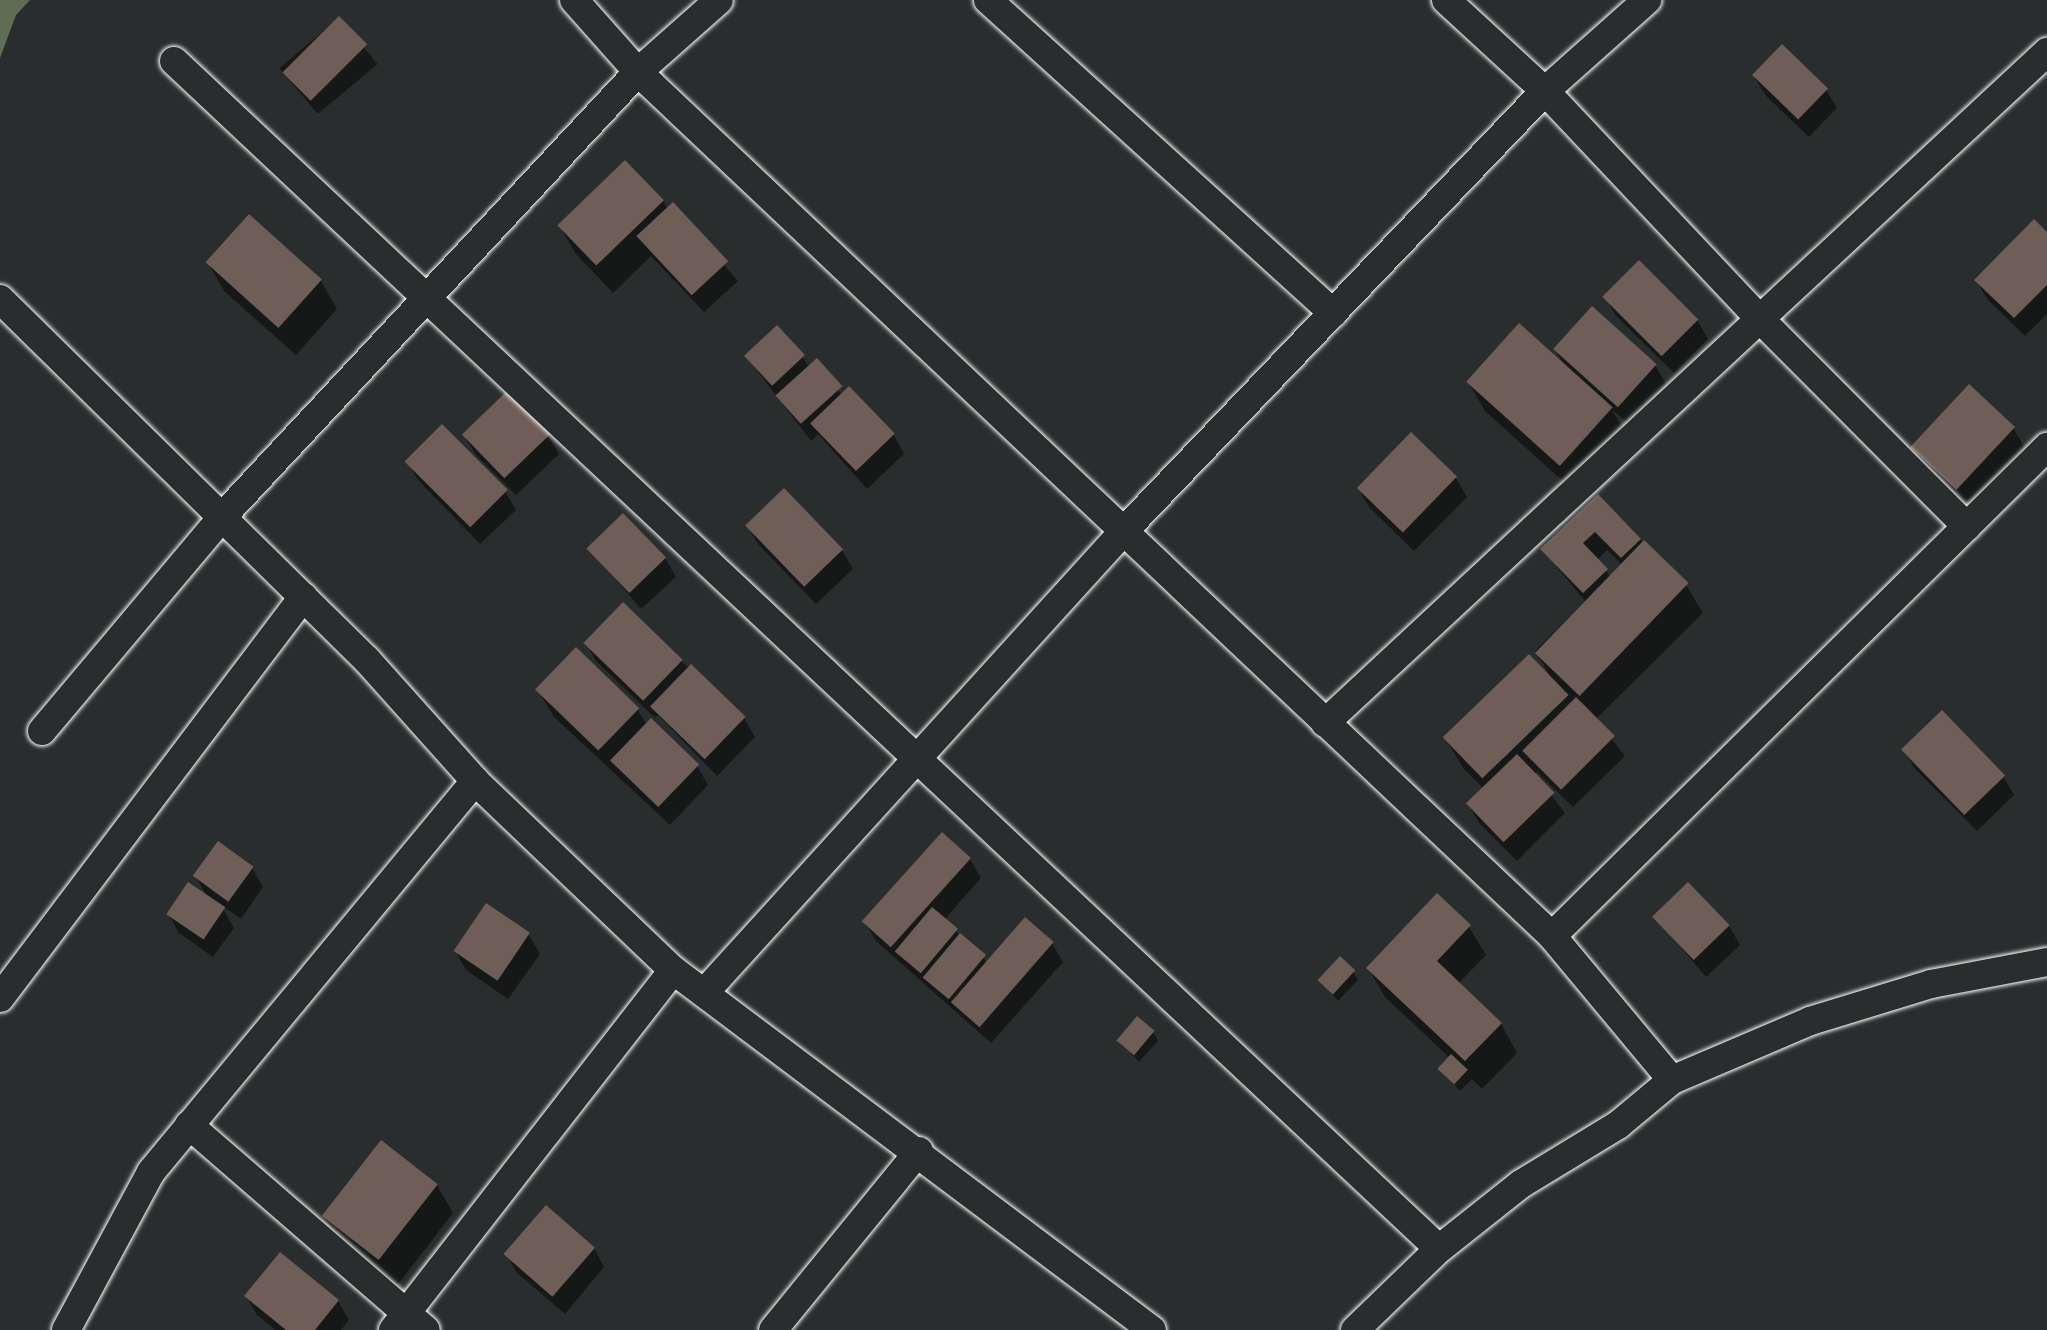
<!DOCTYPE html>
<html>
<head>
<meta charset="utf-8">
<style>
	body { margin:0 }
	#map { position:relative; width:2047px; height:1330px; overflow:hidden; background:#2a2d2e; font-family:"Shantell Sans",sans-serif }
	div>[style] { position:absolute }
	.green>* { inset:0; background:#606d55 }
	.shadow>* { inset:0; background:#0007; transform-origin:0 0 }
	.building>* { inset:0; background:#6f5e57; transform-origin:0 0 }
	.roads { filter:drop-shadow(0 0 2px #fff) drop-shadow(0 0 2px #fff) }
	.street>* { height:28px; margin:-14px; padding:0 14px; transform-origin:14px; border-radius:14px; background:#2a2d2e }
	span { translate:-50% -50%; white-space:nowrap; text-align:center; line-height:1.15; -webkit-text-stroke:8px #2a2d2e; paint-order:stroke }
</style>
</head>
<body>
<div id="map">
	<div class="green">
		<i style="clip-path:polygon(0 0,30px 0,16px 15px,0 58px)"></i>
	</div>
	<div class="shadow">
		<i style="left:339px;top:18px;width:60px;height:78px;rotate:50deg"></i>
		<i style="clip-path:polygon(1754px 76px,1826px 90px,1837px 108px,1809px 137px,1765px 95px)"></i>
		<i style="clip-path:polygon(663px 201px,668px 210px,673px 205px,738px 281px,704px 312px,651px 256px,613px 293px,576px 254px,559px 225px)"></i>
		<i style="clip-path:polygon(250px 217px,321px 281px,337px 309px,296px 355px,224px 291px,208px 263px)"></i>
		<i style="clip-path:polygon(2047px 235px,2047px 314px,2025px 336px,1987px 299px,1976px 280px)"></i>
		<i style="clip-path:polygon(1605px 297px,1697px 320px,1708px 339px,1674px 373px,1616px 316px)"></i>
		<i style="clip-path:polygon(1555px 349px,1655px 365px,1666px 384px,1629px 424px,1612px 410px,1628px 436px,1576px 493px,1485px 411px,1468px 382px,1565px 366px)"></i>
		<i style="clip-path:polygon(746px 356px,803px 357px,809px 368px,894px 435px,904px 454px,867px 489px,818px 434px,811px 441px)"></i>
		<i style="clip-path:polygon(2013px 428px,2030px 456px,1972px 516px,1929px 474px,1913px 446px)"></i>
		<i style="clip-path:polygon(464px 435px,548px 435px,559px 454px,516px 495px,475px 454px)"></i>
		<i style="clip-path:polygon(1411px 435px,1456px 478px,1467px 497px,1414px 551px,1369px 507px,1358px 488px)"></i>
		<i style="clip-path:polygon(407px 461px,505px 491px,516px 510px,480px 544px,418px 480px)"></i>
		<i style="clip-path:polygon(evenodd,1598px 497px,1686px 585px,1703px 613px,1596px 719px,1625px 756px,1573px 807px,1537px 772px,1535px 774px,1565px 813px,1517px 861px,1479px 823px,1468px 804px,1484px 789px,1463px 768px,1446px 739px,1550px 676px,1535px 651px,1585px 601px,1542px 549px,1598px 497px,1607px 550px,1622px 565px,1610px 576px,1597px 560px,1607px 550px)"></i>
		<i style="clip-path:polygon(747px 525px,842px 550px,853px 569px,816px 604px,758px 544px)"></i>
		<i style="clip-path:polygon(590px 549px,665px 558px,676px 577px,641px 609px)"></i>
		<i style="clip-path:polygon(585px 642px,681px 661px,744px 718px,755px 737px,717px 776px,658px 715px,655px 718px,596px 661px)"></i>
		<i style="clip-path:polygon(576px 649px,638px 710px,647px 725px,697px 766px,708px 785px,670px 825px,554px 717px,537px 689px)"></i>
		<i style="clip-path:polygon(1904px 750px,2003px 776px,2014px 795px,1977px 831px,1915px 769px)"></i>
		<i style="clip-path:polygon(970px 859px,981px 878px,944px 920px,987px 962px,1052px 943px,1063px 962px,991px 1043px,876px 941px,865px 922px)"></i>
		<i style="clip-path:polygon(252px 868px,263px 887px,241px 919px,221px 905px,234px 928px,213px 957px,179px 933px,168px 914px,208px 898px,195px 876px)"></i>
		<i style="clip-path:polygon(1655px 916px,1729px 926px,1740px 945px,1706px 977px)"></i>
		<i style="clip-path:polygon(1469px 927px,1486px 955px,1458px 984px,1501px 1024px,1517px 1053px,1482px 1089px,1472px 1079px,1460px 1091px,1440px 1068px,1450px 1058px,1385px 997px,1368px 968px)"></i>
		<i style="clip-path:polygon(529px 935px,540px 954px,508px 999px,466px 970px,455px 951px)"></i>
		<i style="clip-path:polygon(1353px 972px,1358px 980px,1338px 1001px,1321px 980px)"></i>
		<i style="clip-path:polygon(1153px 1032px,1158px 1041px,1139px 1062px,1119px 1040px)"></i>
		<i style="clip-path:polygon(437px 1185px,453px 1213px,396px 1287px,340px 1245px,324px 1216px)"></i>
		<i style="clip-path:polygon(594px 1248px,604px 1267px,565px 1314px,517px 1273px,506px 1254px)"></i>
		<i style="clip-path:polygon(246px 1296px,338px 1301px,349px 1320px,341px 1330px,275px 1330px,257px 1315px)"></i>
	</div>
	<div class="building">
		<i style="left:339px;top:16px;width:40px;height:80px;rotate:45deg"></i>
		<i style="left:1782px;top:44px;width:64px;height:43px;rotate:44deg"></i>
		<i style="left:625px;top:160px;width:56px;height:94px;rotate:46deg"></i>
		<i style="left:673px;top:202px;width:81px;height:50px;rotate:47deg"></i>
		<i style="left:249px;top:214px;width:98px;height:65px;rotate:42deg"></i>
		<i style="clip-path:polygon(2034px 219px,2047px 232px,2047px 285px,2014px 318px,1974px 280px)"></i>
		<i style="left:1639px;top:260px;width:84px;height:52px;rotate:45deg"></i>
		<i style="left:1592px;top:306px;width:87px;height:58px;rotate:42deg"></i>
		<i style="left:1519px;top:323px;width:126px;height:79px;rotate:42deg"></i>
		<i style="left:777px;top:325px;width:41px;height:45px;rotate:47deg"></i>
		<i style="left:817px;top:358px;width:38px;height:56px;rotate:48deg"></i>
		<i style="left:1969px;top:384px;width:63px;height:86px;rotate:43deg"></i>
		<i style="left:849px;top:386px;width:66px;height:54px;rotate:46deg"></i>
		<i style="left:508px;top:390px;width:61px;height:64px;rotate:46deg"></i>
		<i style="left:442px;top:424px;width:93px;height:53px;rotate:45deg"></i>
		<i style="left:1411px;top:432px;width:64px;height:78px;rotate:44deg"></i>
		<i style="left:784px;top:488px;width:85px;height:54px;rotate:46deg"></i>
		<i style="clip-path:polygon(1598px 494px,1641px 539px,1621px 558px,1595px 532px,1583px 543px,1608px 569px,1583px 593px,1540px 549px)"></i>
		<i style="left:623px;top:513px;width:62px;height:51px;rotate:46deg"></i>
		<i style="left:1644px;top:540px;width:62px;height:157px;rotate:44deg"></i>
		<i style="left:623px;top:602px;width:83px;height:57px;rotate:44deg"></i>
		<i style="left:576px;top:647px;width:88px;height:59px;rotate:44deg"></i>
		<i style="left:1529px;top:654px;width:57px;height:120px;rotate:46deg"></i>
		<i style="left:691px;top:664px;width:76px;height:59px;rotate:44deg"></i>
		<i style="left:1576px;top:697px;width:55px;height:76px;rotate:45deg"></i>
		<i style="left:1942px;top:710px;width:91px;height:57px;rotate:46deg"></i>
		<i style="left:651px;top:718px;width:67px;height:59px;rotate:44deg"></i>
		<i style="left:1517px;top:754px;width:54px;height:71px;rotate:46deg"></i>
		<i style="left:942px;top:832px;width:39px;height:120px;rotate:42deg"></i>
		<i style="left:218px;top:841px;width:44px;height:43px;rotate:36deg"></i>
		<i style="left:188px;top:882px;width:45px;height:39px;rotate:34deg"></i>
		<i style="left:1688px;top:882px;width:60px;height:50px;rotate:46deg"></i>
		<i style="clip-path:polygon(1437px 893px,1471px 925px,1437px 961px,1502px 1023px,1465px 1061px,1366px 968px)"></i>
		<i style="left:486px;top:903px;width:53px;height:58px;rotate:34deg"></i>
		<i style="left:932px;top:907px;width:34px;height:58px;rotate:40deg"></i>
		<i style="left:1025px;top:917px;width:38px;height:113px;rotate:41deg"></i>
		<i style="left:960px;top:933px;width:34px;height:58px;rotate:40deg"></i>
		<i style="left:1340px;top:956px;width:21px;height:33px;rotate:43deg"></i>
		<i style="left:1137px;top:1016px;width:23px;height:32px;rotate:40deg"></i>
		<i style="left:1451px;top:1054px;width:23px;height:20px;rotate:43deg"></i>
		<i style="left:381px;top:1140px;width:72px;height:96px;rotate:38deg"></i>
		<i style="left:546px;top:1205px;width:65px;height:65px;rotate:41deg"></i>
		<i style="clip-path:polygon(280px 1252px,339px 1300px,315px 1330px,286px 1330px,244px 1296px)"></i>
	</div>
	<div class="roads">
		<div class="street">
			<i style="left:574px;top:0;width:96px;rotate:48.4deg"></i>
			<i style="left:638px;top:72px;width:1258px;rotate:43.39deg"></i>
			<i style="left:1552px;top:936px;width:187px;rotate:50.2deg"></i>
			<i style="left:988px;top:0;width:466px;rotate:42.2deg"></i>
			<i style="left:1446px;top:0;width:134px;rotate:42.6deg"></i>
			<i style="left:1545px;top:91px;width:313px;rotate:46.7deg"></i>
			<i style="left:1760px;top:319px;width:293px;rotate:45.1deg"></i>
			<i style="left:174px;top:61px;width:1735px;rotate:43.2deg"></i>
			<i style="left:0;top:299px;width:515px;rotate:44.53deg"></i>
			<i style="left:367px;top:660px;width:162px;rotate:48.2deg"></i>
			<i style="left:475px;top:781px;width:274px;rotate:43.7deg"></i>
			<i style="left:673px;top:970px;width:599px;rotate:36.93deg"></i>
			<i style="left:1325px;top:723px;width:986px;rotate:-42.9deg"></i>
			<i style="left:42px;top:731px;width:280px;rotate:-49.9deg"></i>
			<i style="left:222px;top:517px;width:609px;rotate:-46.93deg"></i>
			<i style="left:638px;top:72px;width:108px;rotate:-41.6deg"></i>
			<i style="left:1552px;top:936px;width:696px;rotate:-44.65deg"></i>
			<i style="left:704px;top:993px;width:622px;rotate:-47.74deg"></i>
			<i style="left:1122px;top:533px;width:612px;rotate:-46.26deg"></i>
			<i style="left:1545px;top:91px;width:137px;rotate:-41.7deg"></i>
			<i style="left:0;top:998px;width:503px;rotate:-52.92deg"></i>
			<i style="left:189px;top:1125px;width:313px;rotate:40.9deg"></i>
			<i style="left:66px;top:1330px;width:179px;rotate:-61.7deg"></i>
			<i style="left:151px;top:1172px;width:508px;rotate:-50.35deg"></i>
			<i style="left:393px;top:1330px;width:456px;rotate:-52.1deg"></i>
			<i style="left:773px;top:1330px;width:231px;rotate:-50.8deg"></i>
			<i style="left:1355px;top:1330px;width:117px;rotate:-44deg"></i>
			<i style="left:1439px;top:1249px;width:105px;rotate:-38.4deg"></i>
			<i style="left:1521px;top:1184px;width:114px;rotate:-31.3deg"></i>
			<i style="left:1618px;top:1125px;width:70px;rotate:-39.8deg"></i>
			<i style="left:1672px;top:1080px;width:150px;rotate:-23.1deg"></i>
			<i style="left:1810px;top:1021px;width:127px;rotate:-17deg"></i>
			<i style="left:1931px;top:984px;width:118px;rotate:-10.7deg"></i>
		</div>
	</div>
</div>
</body>
</html>
